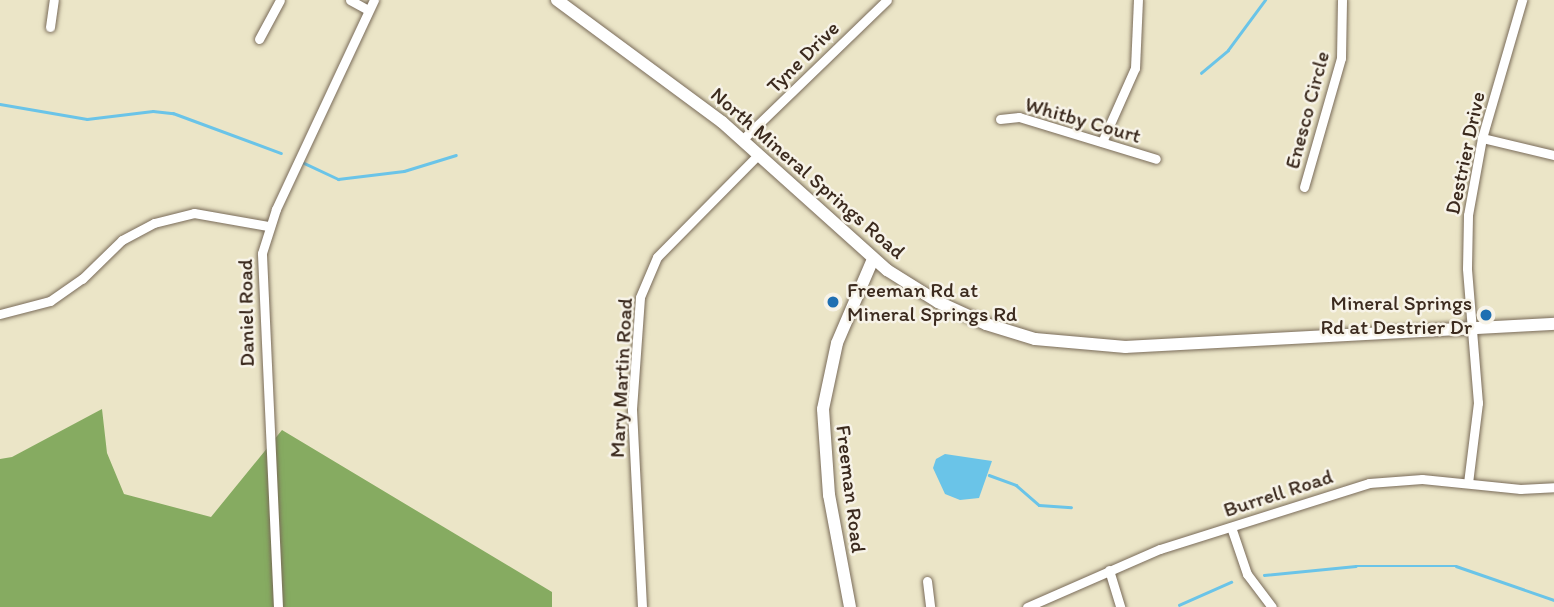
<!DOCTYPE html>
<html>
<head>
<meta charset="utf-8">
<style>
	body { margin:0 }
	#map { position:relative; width:1554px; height:607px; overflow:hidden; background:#ebe5c7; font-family:Itim,sans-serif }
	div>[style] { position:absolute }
	.forest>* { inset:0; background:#86ab61 }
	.water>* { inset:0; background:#6ac4e8 }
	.stream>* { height:2.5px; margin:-1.25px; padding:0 1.25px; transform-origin:1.25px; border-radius:1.25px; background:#6ac4e8 }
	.roads { filter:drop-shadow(0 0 2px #796b59) drop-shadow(0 0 2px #796b59) }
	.minor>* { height:9px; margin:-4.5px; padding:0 4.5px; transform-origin:4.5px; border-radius:4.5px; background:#fff }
	.tertiary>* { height:12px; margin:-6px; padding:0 6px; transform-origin:6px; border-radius:6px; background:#fff }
	.dots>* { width:19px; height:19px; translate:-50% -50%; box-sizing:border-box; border:4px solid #f7f3e8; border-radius:50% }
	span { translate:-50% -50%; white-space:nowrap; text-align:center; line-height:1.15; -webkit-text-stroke:5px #f7f3e8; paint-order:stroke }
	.street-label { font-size:21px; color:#3b2a1e }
	.poi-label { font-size:21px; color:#3b2a1e }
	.left { translate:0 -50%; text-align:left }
	.right { translate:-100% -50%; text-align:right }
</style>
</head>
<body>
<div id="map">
	<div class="forest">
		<i style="clip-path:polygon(102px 409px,107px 453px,124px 494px,211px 517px,282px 430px,552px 592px,552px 607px,0 607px,0 459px,12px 457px)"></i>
	</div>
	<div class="water">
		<i style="clip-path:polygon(945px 454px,992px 461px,979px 498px,960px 500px,945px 494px,933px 468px,936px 459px)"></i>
	</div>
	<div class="stream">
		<i style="left:1201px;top:73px;width:35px;rotate:-40deg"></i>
		<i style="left:1228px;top:50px;width:62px;rotate:-53.5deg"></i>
		<i style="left:0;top:104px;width:88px;rotate:9.8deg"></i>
		<i style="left:87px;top:119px;width:66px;rotate:-6.9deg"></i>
		<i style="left:153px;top:111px;width:20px;rotate:6deg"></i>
		<i style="left:173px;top:113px;width:115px;rotate:20.3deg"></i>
		<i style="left:304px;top:163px;width:38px;rotate:25deg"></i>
		<i style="left:338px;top:179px;width:66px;rotate:-6.9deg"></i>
		<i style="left:404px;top:171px;width:54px;rotate:-17.1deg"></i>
		<i style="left:989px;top:475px;width:29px;rotate:20deg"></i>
		<i style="left:1016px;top:485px;width:30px;rotate:41deg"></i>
		<i style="left:1039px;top:505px;width:32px;rotate:4deg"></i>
		<i style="left:1264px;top:575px;width:92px;rotate:-5.6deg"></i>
		<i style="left:1356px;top:566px;width:100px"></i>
		<i style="left:1456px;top:566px;width:104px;rotate:19.1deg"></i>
		<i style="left:1179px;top:605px;width:57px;rotate:-23.9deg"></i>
	</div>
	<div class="roads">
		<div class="minor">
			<i style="left:350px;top:0;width:21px;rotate:29deg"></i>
			<i style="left:50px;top:27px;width:27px;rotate:-82deg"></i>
			<i style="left:259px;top:39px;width:44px;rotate:-61.7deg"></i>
			<i style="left:1000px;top:119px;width:19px;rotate:-6deg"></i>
			<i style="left:1019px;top:117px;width:143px;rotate:17deg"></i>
			<i style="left:1482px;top:138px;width:74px;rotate:13.3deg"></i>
			<i style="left:743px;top:139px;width:200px;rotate:-44deg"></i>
			<i style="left:1102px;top:142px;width:81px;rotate:-66deg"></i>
			<i style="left:1135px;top:68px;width:68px;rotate:-87.5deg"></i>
			<i style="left:1304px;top:187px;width:134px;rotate:-74deg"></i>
			<i style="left:1341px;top:58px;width:58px;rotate:-89deg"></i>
			<i style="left:0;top:314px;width:52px;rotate:-14.6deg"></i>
			<i style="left:50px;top:301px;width:39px;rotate:-35deg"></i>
			<i style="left:82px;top:279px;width:56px;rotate:-44.3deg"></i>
			<i style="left:122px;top:240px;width:36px;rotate:-28deg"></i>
			<i style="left:154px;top:223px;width:41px;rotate:-14deg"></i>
			<i style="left:194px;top:213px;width:75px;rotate:10deg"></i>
			<i style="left:1468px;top:483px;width:81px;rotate:-82.9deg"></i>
			<i style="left:1478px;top:403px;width:135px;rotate:-94.7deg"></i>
			<i style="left:1467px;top:268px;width:53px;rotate:-88.9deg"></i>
			<i style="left:1468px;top:215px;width:78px;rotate:-79.7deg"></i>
			<i style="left:1482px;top:138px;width:144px;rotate:-73.8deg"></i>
			<i style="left:1231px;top:527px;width:50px;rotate:71.2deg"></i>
			<i style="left:1247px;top:574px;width:41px;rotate:52.9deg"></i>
			<i style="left:1109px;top:570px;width:39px;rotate:73deg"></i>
			<i style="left:927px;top:581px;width:26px;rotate:83deg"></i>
			<i style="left:278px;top:607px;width:354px;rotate:-92.6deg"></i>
			<i style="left:262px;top:253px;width:46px;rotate:-72.3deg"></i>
			<i style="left:276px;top:209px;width:231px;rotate:-64.9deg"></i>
			<i style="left:642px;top:607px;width:198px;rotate:-92.9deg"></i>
			<i style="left:632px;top:409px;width:112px;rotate:-85.9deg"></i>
			<i style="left:640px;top:297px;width:43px;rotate:-67deg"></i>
			<i style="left:657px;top:257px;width:145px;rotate:-45.3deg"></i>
			<i style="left:1027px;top:607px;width:145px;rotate:-23.6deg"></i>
			<i style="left:1160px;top:549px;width:219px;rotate:-17.5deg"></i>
			<i style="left:1369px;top:483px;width:53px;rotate:-4.3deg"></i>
			<i style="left:1422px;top:479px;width:99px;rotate:5.8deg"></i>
			<i style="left:1520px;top:489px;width:34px;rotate:-3deg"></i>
		</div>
		<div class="tertiary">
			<i style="left:557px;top:0;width:205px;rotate:36.5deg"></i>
			<i style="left:722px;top:122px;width:222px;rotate:41.9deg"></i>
			<i style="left:887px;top:270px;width:60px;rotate:32.1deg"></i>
			<i style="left:938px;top:302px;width:53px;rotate:24.6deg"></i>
			<i style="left:986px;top:324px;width:51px;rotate:17deg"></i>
			<i style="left:1035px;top:339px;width:91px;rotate:5deg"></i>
			<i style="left:1126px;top:347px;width:429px;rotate:-3.1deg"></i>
			<i style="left:850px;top:607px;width:114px;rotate:-100.6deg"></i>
			<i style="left:829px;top:495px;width:86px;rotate:-94deg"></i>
			<i style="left:823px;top:409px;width:67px;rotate:-78deg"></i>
			<i style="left:837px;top:343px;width:91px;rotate:-66.8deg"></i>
		</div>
	</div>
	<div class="dots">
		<i style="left:833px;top:302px;background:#1f6fb2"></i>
		<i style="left:1486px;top:315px;background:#1f6fb2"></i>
	</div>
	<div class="street-label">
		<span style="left:803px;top:57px;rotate:-45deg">Tyne Drive</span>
		<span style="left:1307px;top:110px;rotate:-75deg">Enesco Circle</span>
		<span style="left:1083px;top:120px;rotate:16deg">Whitby Court</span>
		<span style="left:1465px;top:153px;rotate:-78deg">Destrier Drive</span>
		<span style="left:808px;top:173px;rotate:41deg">North Mineral Springs Road</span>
		<span style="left:246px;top:313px;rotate:-91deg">Daniel Road</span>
		<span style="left:621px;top:378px;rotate:-87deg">Mary Martin Road</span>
		<span style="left:851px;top:489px;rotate:83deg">Freeman Road</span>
		<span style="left:1278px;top:493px;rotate:-18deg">Burrell Road</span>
	</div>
	<div class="poi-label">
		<span class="left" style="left:847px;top:302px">Freeman Rd at<br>Mineral Springs Rd</span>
		<span class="right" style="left:1472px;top:315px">Mineral Springs<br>Rd at Destrier Dr</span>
	</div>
</div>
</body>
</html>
